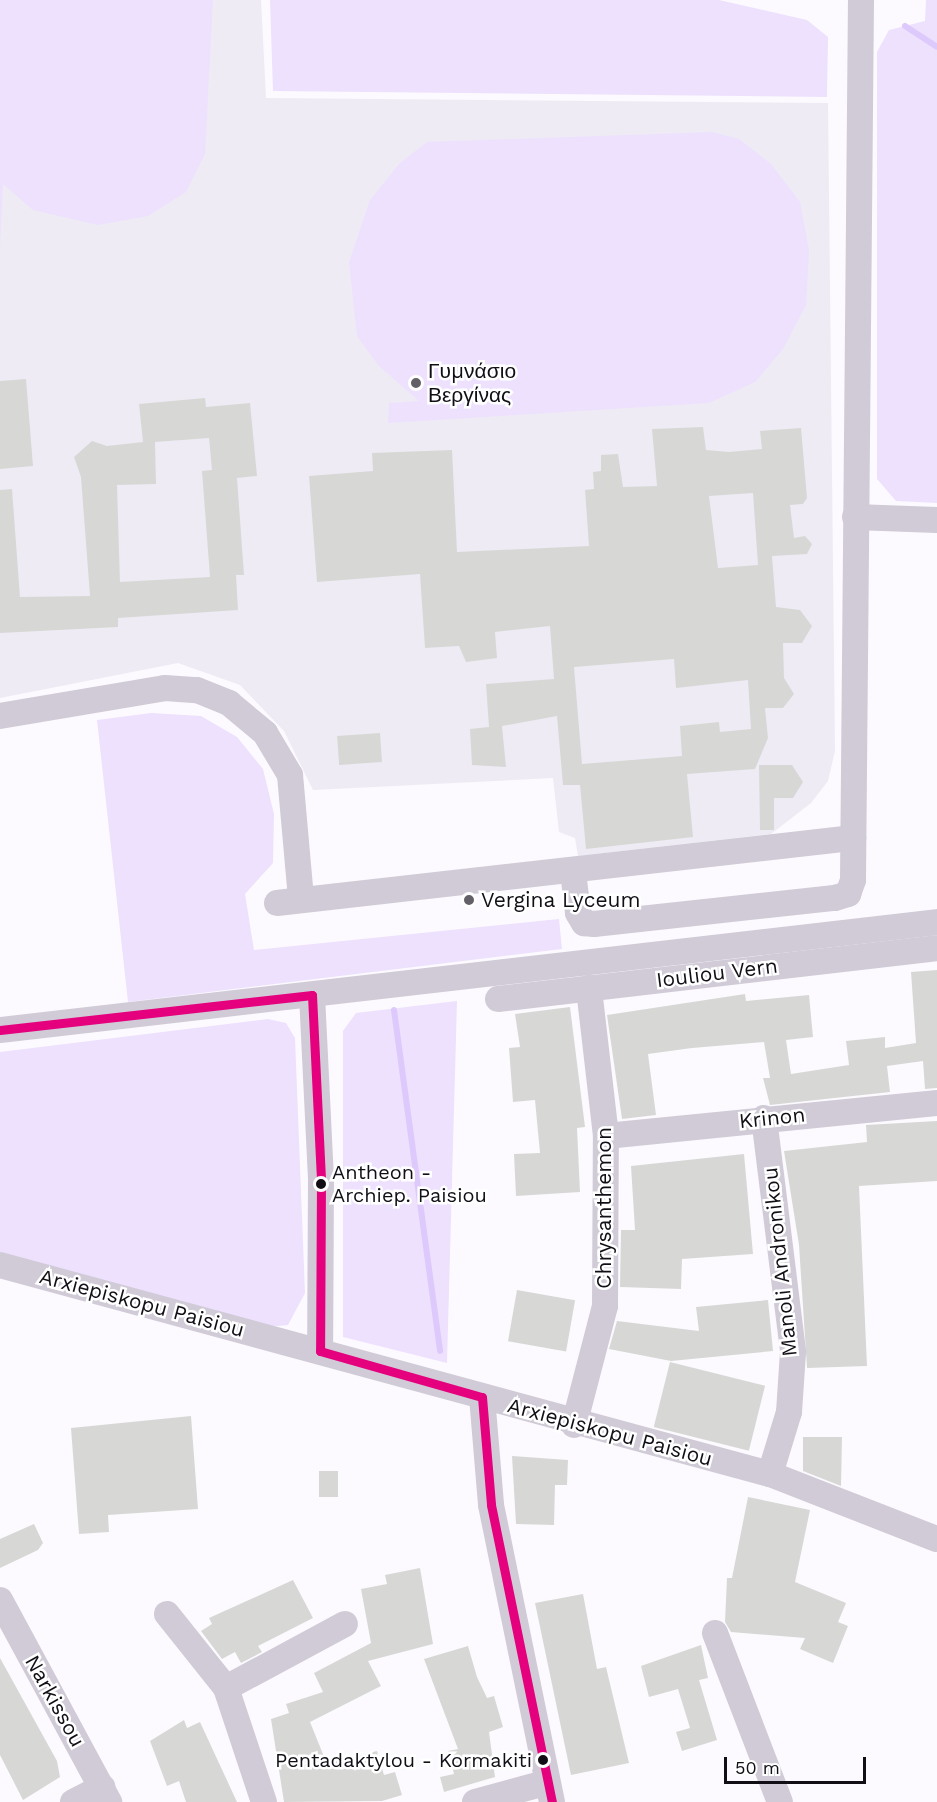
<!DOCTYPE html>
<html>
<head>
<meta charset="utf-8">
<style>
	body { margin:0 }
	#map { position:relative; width:937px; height:1802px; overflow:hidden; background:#fcfafe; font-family:"Work Sans",sans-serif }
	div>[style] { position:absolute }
	.built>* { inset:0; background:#eeebf4 }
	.green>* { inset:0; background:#ede1fe }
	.stream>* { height:6px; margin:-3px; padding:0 3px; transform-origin:3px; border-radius:3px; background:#ddc9fb }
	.building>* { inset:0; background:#d7d8d5; transform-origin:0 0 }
	.minor>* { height:26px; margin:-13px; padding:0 13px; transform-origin:13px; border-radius:13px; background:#d0cbd7 }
	.bus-1>* { height:9px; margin:-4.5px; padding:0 4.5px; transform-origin:4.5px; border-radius:4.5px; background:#e5007d }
	.dots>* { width:16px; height:16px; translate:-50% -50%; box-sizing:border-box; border:3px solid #fff; border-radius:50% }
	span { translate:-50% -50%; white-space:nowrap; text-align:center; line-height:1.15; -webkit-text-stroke:5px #fff; paint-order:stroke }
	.bus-label { font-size:20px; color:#110e16 }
	.left { translate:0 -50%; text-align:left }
	.right { translate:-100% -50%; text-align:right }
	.poi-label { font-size:21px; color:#110e16 }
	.street-label { font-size:21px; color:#110e16 }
	.scale { position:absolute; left:724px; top:1757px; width:142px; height:27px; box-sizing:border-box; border:3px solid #110e16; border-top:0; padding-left:8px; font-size:18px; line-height:21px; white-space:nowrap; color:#110e16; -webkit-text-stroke:4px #fff; paint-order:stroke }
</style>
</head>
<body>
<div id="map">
	<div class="built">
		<i style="clip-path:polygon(0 0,261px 0,266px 98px,828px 103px,835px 751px,828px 781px,811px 803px,771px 834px,578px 856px,575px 838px,559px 832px,553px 778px,313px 790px,284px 731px,240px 685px,178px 663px,0 698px)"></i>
	</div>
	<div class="green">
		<i style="clip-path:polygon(0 0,213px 0,205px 154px,186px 192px,148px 216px,98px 225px,33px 210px,3px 184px,0 246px)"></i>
		<i style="clip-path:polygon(270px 0,719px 0,807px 20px,828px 37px,827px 97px,273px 91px)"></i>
		<i style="clip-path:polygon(926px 0,937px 0,937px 503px,896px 501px,877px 479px,877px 52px,889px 30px,925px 21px)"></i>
		<i style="clip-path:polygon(712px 132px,739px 139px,771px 164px,800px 202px,809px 250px,806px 305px,783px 349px,755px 382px,709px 403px,388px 423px,389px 403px,419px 401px,379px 366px,357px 336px,349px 262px,370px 200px,400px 163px,427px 142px)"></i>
		<i style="clip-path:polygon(151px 713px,201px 716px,237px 737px,263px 769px,274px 814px,273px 863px,245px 894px,254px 950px,559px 919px,562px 949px,128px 1002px,97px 720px)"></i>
		<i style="clip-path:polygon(457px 1001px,447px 1363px,343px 1337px,343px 1031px,356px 1013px)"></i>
		<i style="clip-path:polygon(268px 1019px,286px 1023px,295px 1038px,305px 1293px,288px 1325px,267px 1327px,0 1257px,0 1052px)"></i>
	</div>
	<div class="stream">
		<i style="left:905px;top:26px;width:38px;rotate:33deg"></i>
		<i style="left:394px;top:1010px;width:344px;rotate:82.3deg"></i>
	</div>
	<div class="building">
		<i style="clip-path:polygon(26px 379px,33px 466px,0 469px,0 381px)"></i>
		<i style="clip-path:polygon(evenodd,205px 398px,206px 407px,250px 403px,257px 476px,237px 478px,244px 575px,236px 575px,238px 610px,118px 618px,118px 627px,0 633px,0 490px,12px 489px,20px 597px,90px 596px,81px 477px,74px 457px,92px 441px,107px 446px,143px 442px,139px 404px,205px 398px,209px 438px,212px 470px,202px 471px,210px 577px,120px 582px,117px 485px,156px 484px,155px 442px,209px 438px)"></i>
		<i style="clip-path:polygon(evenodd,703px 427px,706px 450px,729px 452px,762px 449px,760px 431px,801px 428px,807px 498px,803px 504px,790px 505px,794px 538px,805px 536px,812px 544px,807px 554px,772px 556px,776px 607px,800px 610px,812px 626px,802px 643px,783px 643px,784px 678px,794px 694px,783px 708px,765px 708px,768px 738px,755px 769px,687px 774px,693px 837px,586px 849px,580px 785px,563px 785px,557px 716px,502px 726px,506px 767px,472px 765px,470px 729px,489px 727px,486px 684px,554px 679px,550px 626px,495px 632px,497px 658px,466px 662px,459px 646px,425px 648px,420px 574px,317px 582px,309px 476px,373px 471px,372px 453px,452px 450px,457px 552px,589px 546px,585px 490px,594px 489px,593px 472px,601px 471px,601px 455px,618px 454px,623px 487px,657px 486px,652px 429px,703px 427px,753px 493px,758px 565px,718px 568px,709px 496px,753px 493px,703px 427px,674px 659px,676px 688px,748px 680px,751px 729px,720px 732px,719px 722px,680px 726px,682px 756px,582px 764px,574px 667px,674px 659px)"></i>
		<i style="left:380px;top:733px;width:29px;height:43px;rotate:86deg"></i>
		<i style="clip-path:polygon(759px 765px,792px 765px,803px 782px,793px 798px,774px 798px,774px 830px,760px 830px)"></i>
		<i style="clip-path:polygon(937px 970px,937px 1088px,925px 1089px,923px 1061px,887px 1066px,890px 1092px,770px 1105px,763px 1078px,770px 1078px,764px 1042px,692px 1048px,648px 1054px,656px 1115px,622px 1119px,607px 1015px,745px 994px,746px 1001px,809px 995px,813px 1037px,786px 1040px,791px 1074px,849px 1065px,846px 1041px,885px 1037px,885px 1048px,916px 1043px,911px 972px)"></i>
		<i style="clip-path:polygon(570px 1007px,585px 1127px,577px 1128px,580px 1192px,516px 1196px,514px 1154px,540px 1153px,535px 1100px,513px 1102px,509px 1048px,520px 1047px,515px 1014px)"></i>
		<i style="clip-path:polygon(937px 1121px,937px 1181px,859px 1186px,867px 1366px,807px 1368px,799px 1245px,784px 1151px,867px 1142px,866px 1125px)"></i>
		<i style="clip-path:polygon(744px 1154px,753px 1254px,682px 1259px,681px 1289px,620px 1287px,621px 1230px,635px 1230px,631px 1166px)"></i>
		<i style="left:517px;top:1290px;width:59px;height:52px;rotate:10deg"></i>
		<i style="clip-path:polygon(768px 1300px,773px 1351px,671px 1361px,609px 1349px,617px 1321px,699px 1331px,696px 1307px)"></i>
		<i style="left:670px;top:1362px;width:98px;height:67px;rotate:14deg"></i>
		<i style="clip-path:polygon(191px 1416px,198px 1509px,108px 1515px,109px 1532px,79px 1534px,71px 1428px)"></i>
		<i style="clip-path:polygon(803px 1437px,842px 1437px,841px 1486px,803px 1471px)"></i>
		<i style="clip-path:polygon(512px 1456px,568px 1460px,567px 1485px,555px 1485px,554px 1525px,516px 1524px)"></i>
		<i style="left:319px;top:1471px;width:19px;height:26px"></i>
		<i style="clip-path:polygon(748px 1497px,810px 1510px,795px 1582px,846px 1603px,838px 1622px,848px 1626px,833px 1663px,800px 1649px,805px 1638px,731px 1632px,725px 1622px,727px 1578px,732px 1578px)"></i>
		<i style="clip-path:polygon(34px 1524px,43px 1543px,38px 1550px,0 1568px,0 1539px)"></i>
		<i style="clip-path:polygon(420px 1568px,433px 1644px,368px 1661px,381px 1686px,310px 1722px,327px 1764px,377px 1751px,384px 1775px,395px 1772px,402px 1795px,382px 1801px,284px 1802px,271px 1719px,289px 1713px,286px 1704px,323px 1692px,314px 1673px,371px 1643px,361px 1589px,387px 1584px,385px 1575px)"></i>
		<i style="clip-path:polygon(293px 1580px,313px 1618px,258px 1646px,262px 1652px,241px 1663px,235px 1652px,222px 1659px,201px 1631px,212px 1624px,209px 1618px)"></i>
		<i style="clip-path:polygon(583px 1594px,597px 1669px,606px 1667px,629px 1763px,571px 1775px,535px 1603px)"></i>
		<i style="clip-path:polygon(701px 1645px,708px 1678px,699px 1680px,717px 1740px,682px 1751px,676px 1732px,690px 1728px,678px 1689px,649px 1697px,641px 1666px)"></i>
		<i style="clip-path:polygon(468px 1646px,477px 1677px,487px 1698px,494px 1696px,503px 1727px,489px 1732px,495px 1777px,444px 1792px,440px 1777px,454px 1774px,448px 1751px,458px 1749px,424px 1659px)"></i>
		<i style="clip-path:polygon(0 1658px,57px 1761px,60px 1777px,23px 1800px,0 1755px)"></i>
		<i style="clip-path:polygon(184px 1720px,187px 1728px,200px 1722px,237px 1802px,186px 1802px,179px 1781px,167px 1786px,150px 1741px)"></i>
	</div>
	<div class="minor">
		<i style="left:855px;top:517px;width:82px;rotate:2.1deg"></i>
		<i style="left:0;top:716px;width:167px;rotate:-9.6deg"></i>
		<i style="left:165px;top:688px;width:32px;rotate:4deg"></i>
		<i style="left:197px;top:690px;width:35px;rotate:22deg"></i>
		<i style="left:229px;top:703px;width:47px;rotate:39.8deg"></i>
		<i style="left:265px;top:733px;width:49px;rotate:59.2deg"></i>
		<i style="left:290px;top:775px;width:124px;rotate:84.9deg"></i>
		<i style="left:573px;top:872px;width:41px;rotate:83deg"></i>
		<i style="left:578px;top:913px;width:12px;rotate:59deg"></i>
		<i style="left:584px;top:923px;width:10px;rotate:6deg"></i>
		<i style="left:594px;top:924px;width:242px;rotate:-6.2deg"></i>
		<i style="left:835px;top:898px;width:14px;rotate:-17deg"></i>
		<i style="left:848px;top:894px;width:15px;rotate:-70deg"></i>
		<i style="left:853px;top:880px;width:880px;rotate:-89.48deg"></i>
		<i style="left:277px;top:903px;width:580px;rotate:-6.44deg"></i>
		<i style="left:312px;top:995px;width:184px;rotate:87.2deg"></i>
		<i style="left:321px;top:1179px;width:172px;rotate:90.3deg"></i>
		<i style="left:498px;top:999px;width:442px;rotate:-6.6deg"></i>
		<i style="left:0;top:1030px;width:943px;rotate:-6.57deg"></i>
		<i style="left:764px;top:1118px;width:236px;rotate:82.9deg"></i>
		<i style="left:793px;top:1352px;width:60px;rotate:93.8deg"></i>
		<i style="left:789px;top:1412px;width:65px;rotate:107deg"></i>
		<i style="left:606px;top:1136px;width:333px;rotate:-5.7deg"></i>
		<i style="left:0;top:1265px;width:798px;rotate:15.19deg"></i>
		<i style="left:770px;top:1474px;width:179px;rotate:21.3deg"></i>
		<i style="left:482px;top:1397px;width:108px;rotate:85.2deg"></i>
		<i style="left:491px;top:1505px;width:303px;rotate:78.4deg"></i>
		<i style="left:574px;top:1425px;width:123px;rotate:-75.4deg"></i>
		<i style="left:605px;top:1306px;width:170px;rotate:-89.7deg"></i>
		<i style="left:606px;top:1136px;width:149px;rotate:-96.6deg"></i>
		<i style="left:0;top:1600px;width:230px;rotate:61.6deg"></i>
		<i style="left:167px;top:1614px;width:95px;rotate:51.4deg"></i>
		<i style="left:226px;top:1688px;width:120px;rotate:71.6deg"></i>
		<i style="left:715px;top:1633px;width:181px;rotate:69deg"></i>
		<i style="left:226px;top:1688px;width:135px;rotate:-28.3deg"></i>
		<i style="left:73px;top:1802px;width:33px;rotate:-27deg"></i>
		<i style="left:475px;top:1802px;width:73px;rotate:-15.2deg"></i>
	</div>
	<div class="bus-1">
		<i style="left:0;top:1030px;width:314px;rotate:-6.4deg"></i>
		<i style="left:312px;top:995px;width:184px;rotate:87.2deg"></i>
		<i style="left:321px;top:1179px;width:172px;rotate:90.3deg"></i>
		<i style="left:320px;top:1351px;width:168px;rotate:15.9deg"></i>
		<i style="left:482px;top:1397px;width:108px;rotate:85.2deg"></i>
		<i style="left:491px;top:1505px;width:303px;rotate:78.4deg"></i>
	</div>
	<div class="dots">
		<i style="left:416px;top:383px;background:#636167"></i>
		<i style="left:469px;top:900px;background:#636167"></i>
		<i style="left:321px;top:1184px;background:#110e16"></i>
		<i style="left:543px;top:1760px;background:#110e16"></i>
	</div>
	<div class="bus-label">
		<span class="left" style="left:332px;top:1184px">Antheon -<br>Archiep. Paisiou</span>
		<span class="right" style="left:532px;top:1760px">Pentadaktylou - Kormakiti</span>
	</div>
	<div class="poi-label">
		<span class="left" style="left:428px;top:383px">Γυμνάσιο<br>Βεργίνας</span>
		<span class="left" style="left:481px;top:900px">Vergina Lyceum</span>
	</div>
	<div class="street-label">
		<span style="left:717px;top:973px;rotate:-7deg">Iouliou Vern</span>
		<span style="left:772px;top:1118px;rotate:-6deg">Krinon</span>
		<span style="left:604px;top:1208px;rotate:-90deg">Chrysanthemon</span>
		<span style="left:780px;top:1262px;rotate:-96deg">Manoli Andronikou</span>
		<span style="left:142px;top:1303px;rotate:15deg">Arxiepiskopu Paisiou</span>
		<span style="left:610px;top:1432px;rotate:15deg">Arxiepiskopu Paisiou</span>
		<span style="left:55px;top:1701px;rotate:61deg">Narkissou</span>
	</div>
	<div class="scale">50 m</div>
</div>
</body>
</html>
